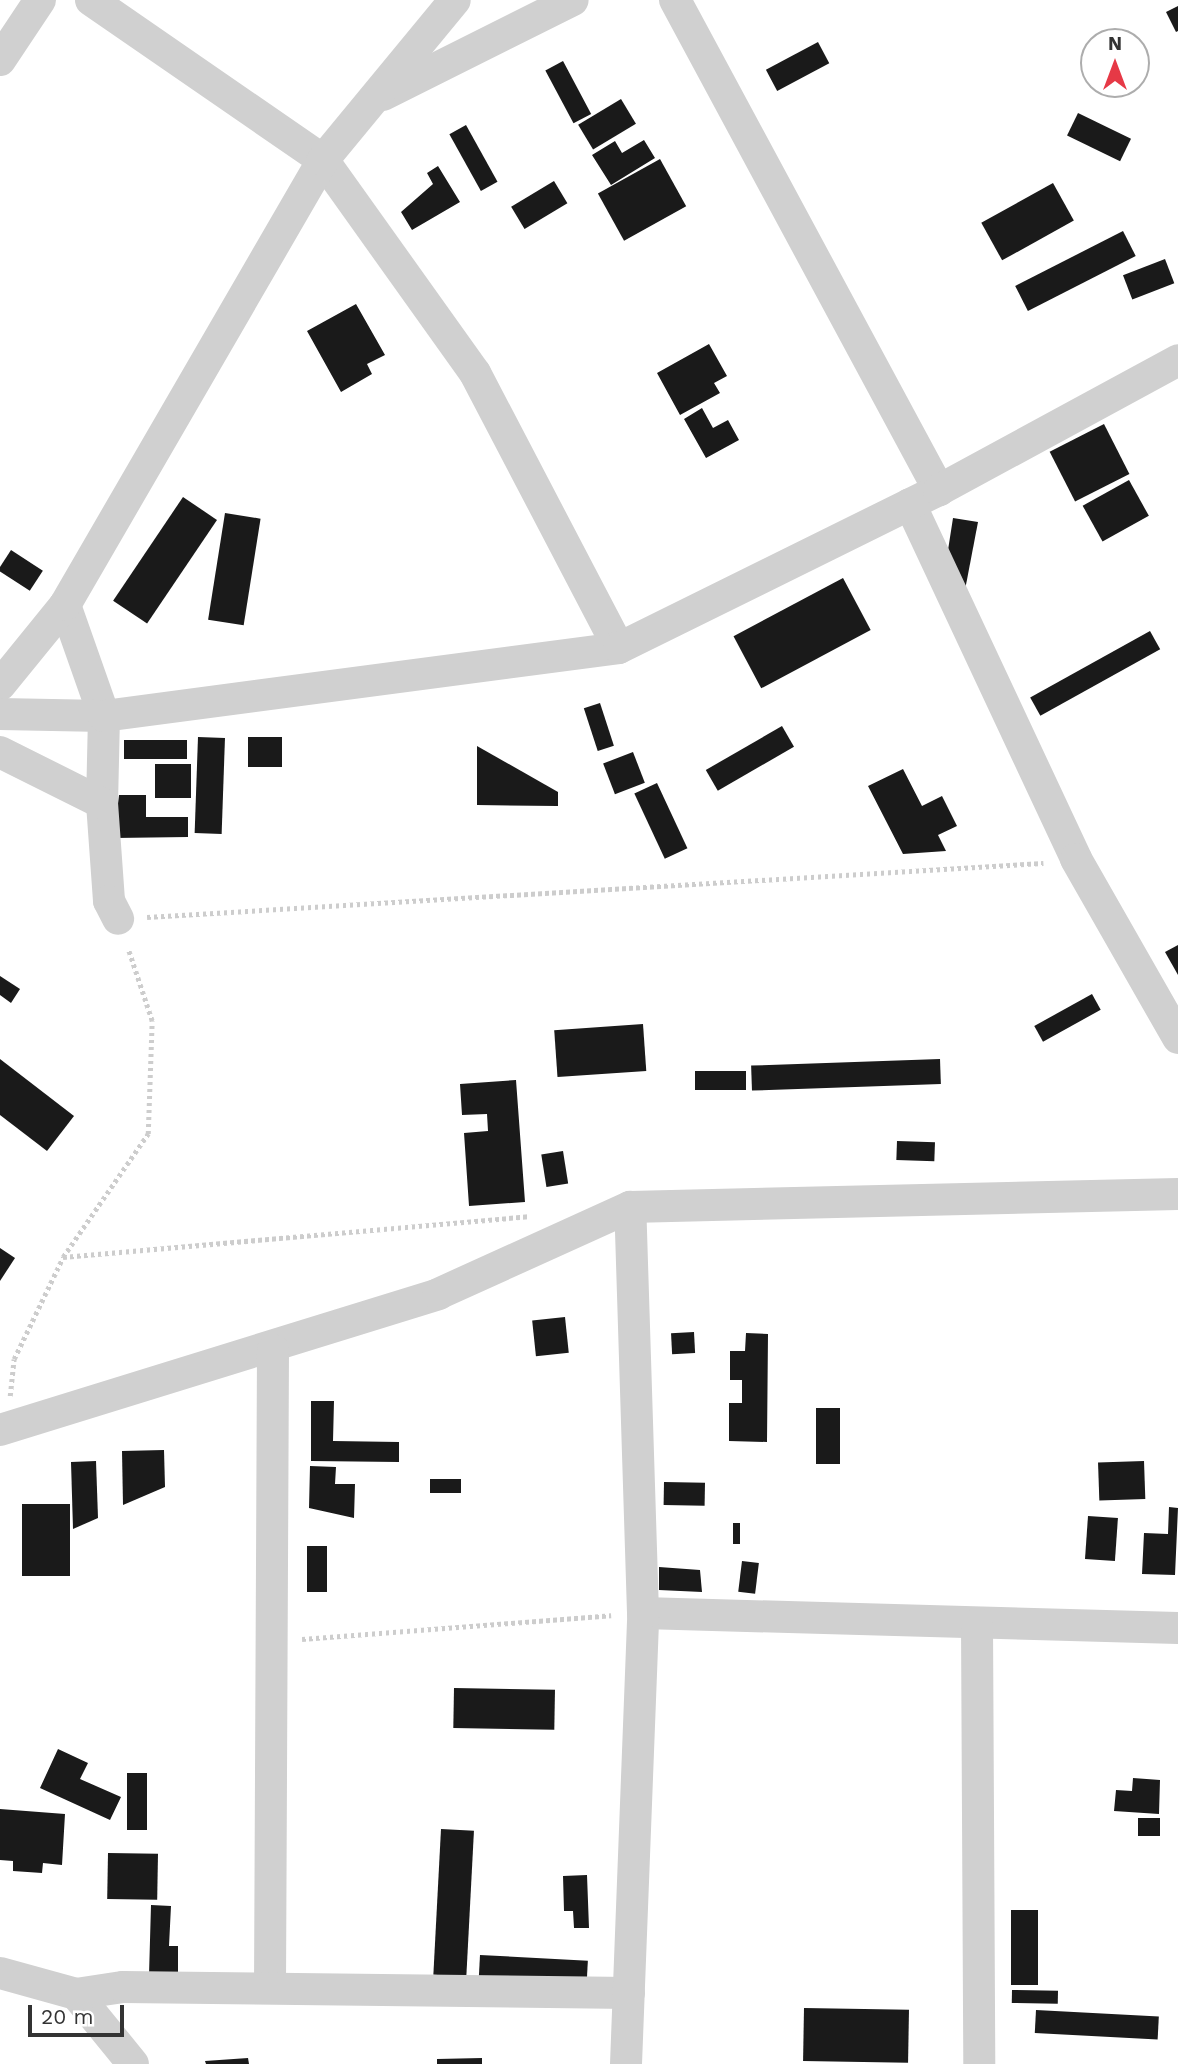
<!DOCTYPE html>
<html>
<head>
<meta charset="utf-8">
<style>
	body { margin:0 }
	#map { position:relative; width:1178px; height:2064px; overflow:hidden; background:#fff; font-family:"Work Sans",sans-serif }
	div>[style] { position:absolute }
	.building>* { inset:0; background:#1a1a1a; transform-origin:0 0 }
	.path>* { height:4.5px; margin-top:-2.25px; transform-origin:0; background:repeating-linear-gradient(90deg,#cdcdcd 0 3.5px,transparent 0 7px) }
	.street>* { height:32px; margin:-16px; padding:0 16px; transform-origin:16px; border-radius:16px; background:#d0d0d0 }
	span { translate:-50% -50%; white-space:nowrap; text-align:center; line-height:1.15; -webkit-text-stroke:7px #fff; paint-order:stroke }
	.north { position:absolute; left:1080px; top:28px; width:70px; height:70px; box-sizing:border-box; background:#fff; border:2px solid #adadad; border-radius:50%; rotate:0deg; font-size:19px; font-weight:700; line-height:28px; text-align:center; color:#333 }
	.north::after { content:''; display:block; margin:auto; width:24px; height:32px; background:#e63946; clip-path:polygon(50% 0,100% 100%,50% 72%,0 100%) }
	.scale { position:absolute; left:28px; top:2005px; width:96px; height:32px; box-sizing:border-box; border:4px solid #333; border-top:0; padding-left:9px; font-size:21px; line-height:24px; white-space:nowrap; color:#333; -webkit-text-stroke:5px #fff; paint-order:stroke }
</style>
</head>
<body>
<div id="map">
	<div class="building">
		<i style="clip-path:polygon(1178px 6px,1178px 31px,1176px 32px,1166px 12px)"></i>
		<i style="left:818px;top:42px;width:24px;height:59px;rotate:62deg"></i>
		<i style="left:563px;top:61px;width:60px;height:20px;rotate:62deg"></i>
		<i style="left:621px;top:99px;width:29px;height:50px;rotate:59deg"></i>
		<i style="left:1078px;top:113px;width:59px;height:25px;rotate:26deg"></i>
		<i style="left:466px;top:125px;width:65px;height:19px;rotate:61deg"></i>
		<i style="clip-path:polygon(644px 140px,655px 158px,611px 185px,592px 155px,615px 141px,622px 153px)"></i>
		<i style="left:660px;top:159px;width:54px;height:71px;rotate:61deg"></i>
		<i style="clip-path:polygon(438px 166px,460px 202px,412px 230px,401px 212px,433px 184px,427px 173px)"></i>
		<i style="left:554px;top:181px;width:26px;height:50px;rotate:59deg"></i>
		<i style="left:1053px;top:183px;width:43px;height:82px;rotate:61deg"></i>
		<i style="left:1123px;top:231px;width:28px;height:121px;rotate:63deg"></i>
		<i style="left:1165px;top:259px;width:26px;height:45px;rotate:69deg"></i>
		<i style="clip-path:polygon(356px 304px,385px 355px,367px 364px,372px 374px,341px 392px,307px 331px)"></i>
		<i style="clip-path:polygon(709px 344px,727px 376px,714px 383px,720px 393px,680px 415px,657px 373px)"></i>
		<i style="clip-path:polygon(702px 408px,713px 428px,728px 420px,739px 440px,706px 458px,684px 419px)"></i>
		<i style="left:1104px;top:424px;width:56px;height:61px;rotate:63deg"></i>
		<i style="left:1129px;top:480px;width:41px;height:53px;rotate:61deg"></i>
		<i style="left:183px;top:497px;width:41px;height:125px;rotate:34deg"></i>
		<i style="left:225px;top:513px;width:36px;height:108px;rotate:9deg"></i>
		<i style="clip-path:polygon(953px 518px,978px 522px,965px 590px,946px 563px)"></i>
		<i style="left:11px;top:550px;width:38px;height:24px;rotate:33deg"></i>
		<i style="left:843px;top:578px;width:59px;height:124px;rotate:62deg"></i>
		<i style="left:1150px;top:631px;width:21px;height:137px;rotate:61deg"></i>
		<i style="left:600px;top:703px;width:45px;height:17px;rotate:72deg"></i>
		<i style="left:782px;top:726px;width:24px;height:88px;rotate:60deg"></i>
		<i style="left:198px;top:737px;width:27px;height:96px;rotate:2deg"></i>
		<i style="left:282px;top:737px;width:30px;height:34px;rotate:90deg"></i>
		<i style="left:124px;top:740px;width:63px;height:19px"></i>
		<i style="clip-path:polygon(477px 746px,558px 792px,558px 806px,477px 805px)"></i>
		<i style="left:633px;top:752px;width:33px;height:32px;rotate:69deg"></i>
		<i style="left:155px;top:764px;width:36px;height:34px"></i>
		<i style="clip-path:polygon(903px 769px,922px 806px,942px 796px,957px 826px,938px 835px,946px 851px,903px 854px,868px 786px)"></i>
		<i style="left:657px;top:783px;width:72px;height:25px;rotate:65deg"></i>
		<i style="clip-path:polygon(119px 795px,146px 795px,146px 817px,188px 817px,188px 837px,114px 838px)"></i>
		<i style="clip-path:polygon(1178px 945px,1178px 975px,1165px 952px)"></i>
		<i style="clip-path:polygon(0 976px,20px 989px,11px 1003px,0 995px)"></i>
		<i style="left:1092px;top:994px;width:18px;height:66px;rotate:61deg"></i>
		<i style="left:643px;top:1024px;width:47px;height:89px;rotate:86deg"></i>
		<i style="clip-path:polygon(0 1059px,74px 1116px,47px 1151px,0 1115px)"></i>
		<i style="left:940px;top:1059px;width:25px;height:189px;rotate:88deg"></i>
		<i style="left:746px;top:1071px;width:19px;height:51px;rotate:90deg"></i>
		<i style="clip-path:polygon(516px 1080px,525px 1202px,469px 1206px,464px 1133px,488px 1131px,487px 1114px,462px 1115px,460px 1084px)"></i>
		<i style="left:897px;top:1141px;width:38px;height:19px;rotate:2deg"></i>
		<i style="left:563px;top:1151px;width:33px;height:22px;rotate:81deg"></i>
		<i style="clip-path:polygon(0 1248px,15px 1258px,0 1281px)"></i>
		<i style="left:565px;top:1317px;width:36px;height:33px;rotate:84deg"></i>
		<i style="left:694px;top:1332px;width:21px;height:23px;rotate:87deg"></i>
		<i style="clip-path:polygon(746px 1333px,768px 1334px,767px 1442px,729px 1441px,729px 1403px,742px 1403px,742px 1380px,730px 1380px,730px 1351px,745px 1351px)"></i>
		<i style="clip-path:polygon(311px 1401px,334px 1401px,333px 1441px,399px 1442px,399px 1462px,311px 1461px)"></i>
		<i style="left:816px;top:1408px;width:24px;height:56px"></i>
		<i style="clip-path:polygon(164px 1450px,165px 1487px,123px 1505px,122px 1451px)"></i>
		<i style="clip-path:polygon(96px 1461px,98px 1518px,73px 1529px,71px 1462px)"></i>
		<i style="left:1144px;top:1461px;width:38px;height:46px;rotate:88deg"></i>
		<i style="clip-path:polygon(310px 1466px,336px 1467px,335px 1484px,355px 1484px,354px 1518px,309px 1508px)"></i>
		<i style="left:430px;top:1479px;width:31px;height:14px"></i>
		<i style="left:664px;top:1482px;width:41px;height:23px;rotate:1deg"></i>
		<i style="left:22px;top:1504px;width:48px;height:72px"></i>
		<i style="clip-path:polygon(1169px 1507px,1178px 1508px,1175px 1575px,1142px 1574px,1144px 1533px,1168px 1534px)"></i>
		<i style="left:1088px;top:1516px;width:30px;height:43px;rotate:4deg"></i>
		<i style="left:733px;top:1523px;width:7px;height:21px"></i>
		<i style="left:307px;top:1546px;width:20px;height:46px"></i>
		<i style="left:742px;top:1561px;width:17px;height:31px;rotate:7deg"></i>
		<i style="clip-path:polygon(659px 1567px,700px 1570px,702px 1592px,659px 1590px)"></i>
		<i style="left:454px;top:1688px;width:101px;height:40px;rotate:1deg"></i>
		<i style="clip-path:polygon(58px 1749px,88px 1763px,80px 1779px,121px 1797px,110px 1820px,40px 1788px)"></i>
		<i style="left:127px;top:1773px;width:20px;height:57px"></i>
		<i style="clip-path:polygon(1133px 1778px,1160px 1780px,1159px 1814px,1114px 1811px,1116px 1790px,1132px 1791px)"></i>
		<i style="clip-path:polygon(0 1809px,65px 1814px,62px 1865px,43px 1863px,42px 1873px,13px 1871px,13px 1861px,0 1860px)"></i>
		<i style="left:1138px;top:1818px;width:22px;height:18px"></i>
		<i style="left:441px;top:1829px;width:33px;height:146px;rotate:3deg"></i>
		<i style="left:108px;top:1853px;width:50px;height:46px;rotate:1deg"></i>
		<i style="clip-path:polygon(587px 1875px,589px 1928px,574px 1928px,573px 1911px,564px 1911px,563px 1876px)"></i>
		<i style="clip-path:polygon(151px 1905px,171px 1906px,169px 1946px,178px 1946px,178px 1976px,149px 1975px)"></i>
		<i style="left:1011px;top:1910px;width:27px;height:75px"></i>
		<i style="left:480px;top:1955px;width:108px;height:22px;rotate:3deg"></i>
		<i style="left:1012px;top:1990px;width:46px;height:13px;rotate:1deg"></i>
		<i style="left:804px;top:2008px;width:105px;height:53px;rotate:1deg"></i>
		<i style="left:1036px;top:2010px;width:123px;height:23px;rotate:3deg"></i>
		<i style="clip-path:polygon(248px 2058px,249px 2064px,206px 2064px,205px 2061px)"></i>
		<i style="clip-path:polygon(482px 2058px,482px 2064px,437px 2064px,437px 2059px)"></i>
	</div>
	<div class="path">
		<i style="left:147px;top:917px;width:898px;rotate:-3.45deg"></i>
		<i style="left:63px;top:1257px;width:467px;rotate:-5deg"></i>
		<i style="left:10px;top:1396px;width:37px;rotate:-84deg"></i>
		<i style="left:14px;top:1359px;width:113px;rotate:-64.3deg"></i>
		<i style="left:63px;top:1257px;width:150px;rotate:-55.4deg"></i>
		<i style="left:148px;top:1134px;width:113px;rotate:-88deg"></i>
		<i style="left:152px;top:1021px;width:76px;rotate:-108.4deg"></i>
		<i style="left:302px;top:1639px;width:310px;rotate:-4.4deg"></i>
	</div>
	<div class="street">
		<i style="left:91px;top:0;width:282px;rotate:34.6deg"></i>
		<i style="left:323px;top:160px;width:262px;rotate:54.5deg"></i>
		<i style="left:475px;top:373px;width:310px;rotate:62.4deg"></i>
		<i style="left:675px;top:0;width:557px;rotate:61.69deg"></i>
		<i style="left:0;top:60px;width:72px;rotate:-56.3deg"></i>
		<i style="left:383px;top:95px;width:212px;rotate:-26.6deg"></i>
		<i style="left:910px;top:504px;width:392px;rotate:64.9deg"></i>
		<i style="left:1076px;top:859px;width:206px;rotate:60.3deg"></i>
		<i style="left:65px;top:605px;width:118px;rotate:70.6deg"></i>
		<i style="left:104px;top:716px;width:87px;rotate:91.3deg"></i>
		<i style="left:102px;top:803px;width:98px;rotate:85.9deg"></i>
		<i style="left:109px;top:901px;width:20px;rotate:63deg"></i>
		<i style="left:0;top:685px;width:103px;rotate:-50.9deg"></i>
		<i style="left:65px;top:605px;width:514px;rotate:-59.9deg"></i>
		<i style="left:323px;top:160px;width:207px;rotate:-50.5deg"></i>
		<i style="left:0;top:714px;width:104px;rotate:1.1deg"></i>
		<i style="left:104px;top:716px;width:519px;rotate:-7.52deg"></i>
		<i style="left:619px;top:648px;width:357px;rotate:-26.3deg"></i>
		<i style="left:939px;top:490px;width:272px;rotate:-28.5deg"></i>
		<i style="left:0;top:752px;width:114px;rotate:26.6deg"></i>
		<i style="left:0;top:1430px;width:459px;rotate:-17.2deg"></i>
		<i style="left:438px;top:1294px;width:211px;rotate:-24.4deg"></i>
		<i style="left:630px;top:1207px;width:548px;rotate:-1.36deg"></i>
		<i style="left:643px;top:1613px;width:535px;rotate:1.61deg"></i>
		<i style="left:977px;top:1624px;width:440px;rotate:89.7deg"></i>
		<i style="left:0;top:1973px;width:79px;rotate:15.4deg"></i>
		<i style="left:76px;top:1994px;width:90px;rotate:50.8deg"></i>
		<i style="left:270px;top:1987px;width:637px;rotate:-89.73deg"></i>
		<i style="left:76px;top:1994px;width:48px;rotate:-8.5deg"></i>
		<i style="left:123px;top:1987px;width:506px;rotate:0.68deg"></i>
		<i style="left:626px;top:2064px;width:451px;rotate:-87.8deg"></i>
		<i style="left:643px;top:1613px;width:406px;rotate:-91.8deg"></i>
	</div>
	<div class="north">N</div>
	<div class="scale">20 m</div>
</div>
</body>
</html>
